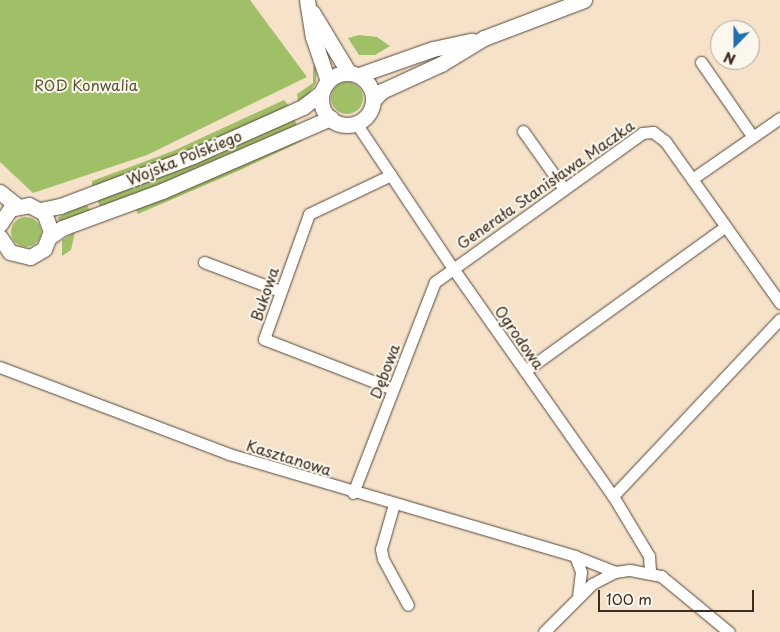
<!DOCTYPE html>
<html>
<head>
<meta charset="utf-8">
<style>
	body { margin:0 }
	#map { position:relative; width:780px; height:632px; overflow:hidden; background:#f5e2c9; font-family:"Playpen Sans",sans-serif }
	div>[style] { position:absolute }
	.green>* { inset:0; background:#a0c068; transform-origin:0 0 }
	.round { border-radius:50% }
	.roads { filter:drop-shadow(0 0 1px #574638) drop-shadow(0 0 1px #574638) }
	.minor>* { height:11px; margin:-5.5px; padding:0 5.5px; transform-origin:5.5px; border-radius:5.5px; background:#fff }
	.tertiary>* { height:15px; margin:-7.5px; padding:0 7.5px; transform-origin:7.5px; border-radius:7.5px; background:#fff }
	.tertiary>.ring { margin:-7.5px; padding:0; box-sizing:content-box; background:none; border:15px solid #fff; border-radius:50% }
	span { translate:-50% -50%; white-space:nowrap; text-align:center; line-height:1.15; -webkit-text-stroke:4px #fbf7ec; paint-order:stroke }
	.park-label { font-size:15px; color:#595734 }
	.street-label { font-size:15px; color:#3b2a1e }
	.north { position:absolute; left:710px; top:20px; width:50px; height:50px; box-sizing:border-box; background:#fbf7ec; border:1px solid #aea59a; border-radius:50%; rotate:202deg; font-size:14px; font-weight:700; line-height:20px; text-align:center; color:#3b2a1e }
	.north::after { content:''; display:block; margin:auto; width:18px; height:22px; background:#1f6fb2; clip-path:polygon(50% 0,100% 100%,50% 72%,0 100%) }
	.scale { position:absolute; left:598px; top:590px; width:156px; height:22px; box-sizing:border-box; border:2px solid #3b2a1e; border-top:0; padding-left:6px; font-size:15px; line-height:18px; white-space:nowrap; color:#3b2a1e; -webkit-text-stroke:4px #fbf7ec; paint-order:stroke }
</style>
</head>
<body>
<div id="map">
	<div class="green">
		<i style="clip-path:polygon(0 0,250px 0,307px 77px,147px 155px,33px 193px,0 162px)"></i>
		<i style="clip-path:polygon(359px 35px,377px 37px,390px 46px,375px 55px,359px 55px,348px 38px)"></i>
		<i style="clip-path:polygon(317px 64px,316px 83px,308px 95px,298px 101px,297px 94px,313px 83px,313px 67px)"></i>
		<i class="round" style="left:331px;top:82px;width:32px;height:32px"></i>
		<i style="clip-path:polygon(284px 100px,289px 106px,218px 139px,92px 188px,92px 181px,173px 151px)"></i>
		<i style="clip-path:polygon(294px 119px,297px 125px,192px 172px,100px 207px,97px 199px)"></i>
		<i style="clip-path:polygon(302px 135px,302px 141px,238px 171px,138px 214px,136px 210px)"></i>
		<i style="left:86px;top:203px;width:9px;height:32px;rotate:63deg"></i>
		<i class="round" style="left:11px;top:217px;width:30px;height:30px"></i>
		<i style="clip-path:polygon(75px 232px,71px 250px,62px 256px,62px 240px)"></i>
	</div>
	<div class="roads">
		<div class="minor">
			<i style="left:701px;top:62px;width:91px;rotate:55.3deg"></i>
			<i style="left:356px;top:123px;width:173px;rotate:56.3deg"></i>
			<i style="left:452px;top:267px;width:280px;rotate:54.9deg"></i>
			<i style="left:613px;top:496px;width:70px;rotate:59deg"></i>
			<i style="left:649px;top:556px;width:16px;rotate:86deg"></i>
			<i style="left:523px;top:131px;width:71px;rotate:54.7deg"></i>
			<i style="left:391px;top:175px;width:91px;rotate:154.6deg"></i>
			<i style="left:309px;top:214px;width:133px;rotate:109.8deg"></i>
			<i style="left:264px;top:339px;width:138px;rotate:21.2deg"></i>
			<i style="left:692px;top:179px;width:107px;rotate:-34.7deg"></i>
			<i style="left:204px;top:262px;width:81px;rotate:20.9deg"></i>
			<i style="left:0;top:367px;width:245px;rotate:20.8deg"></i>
			<i style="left:229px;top:454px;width:361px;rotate:16.4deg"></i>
			<i style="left:575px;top:556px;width:43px;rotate:21.8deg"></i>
			<i style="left:525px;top:371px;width:246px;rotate:-35.8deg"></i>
			<i style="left:353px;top:493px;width:226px;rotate:-68.8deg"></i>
			<i style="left:435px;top:282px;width:255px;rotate:-35.7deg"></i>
			<i style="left:642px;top:133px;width:11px;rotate:-5deg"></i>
			<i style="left:653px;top:132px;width:15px;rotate:37deg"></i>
			<i style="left:665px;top:141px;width:199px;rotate:54.6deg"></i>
			<i style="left:613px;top:496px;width:243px;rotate:-46.7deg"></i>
			<i style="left:394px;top:504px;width:47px;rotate:106.1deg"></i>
			<i style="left:381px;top:549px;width:10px;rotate:79deg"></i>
			<i style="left:383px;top:559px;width:52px;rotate:61.5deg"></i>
			<i style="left:575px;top:556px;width:17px;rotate:69deg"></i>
			<i style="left:581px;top:572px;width:24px;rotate:97deg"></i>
			<i style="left:544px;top:632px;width:68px;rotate:-45deg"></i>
			<i style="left:592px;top:584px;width:26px;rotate:-28deg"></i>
			<i style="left:615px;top:572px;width:15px;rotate:-8deg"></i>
			<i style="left:630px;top:570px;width:32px;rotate:11deg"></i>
			<i style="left:661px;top:576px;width:88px;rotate:39.5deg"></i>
		</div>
		<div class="tertiary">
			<i style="left:307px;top:0;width:37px;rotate:81deg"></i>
			<i style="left:313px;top:37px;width:46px;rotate:71.2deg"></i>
			<i style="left:312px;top:12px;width:71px;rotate:58.8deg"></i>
			<i class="ring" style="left:321px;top:73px;width:37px;height:37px"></i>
			<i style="left:359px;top:75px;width:78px;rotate:-19.4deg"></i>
			<i style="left:433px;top:49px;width:40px;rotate:-12deg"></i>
			<i style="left:373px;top:100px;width:13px;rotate:-45deg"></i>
			<i style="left:382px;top:91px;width:65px;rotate:-24.6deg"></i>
			<i style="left:441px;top:64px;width:50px;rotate:-31.2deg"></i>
			<i style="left:484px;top:38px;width:107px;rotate:-20.8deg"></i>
			<i style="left:0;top:192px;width:22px;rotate:39deg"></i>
			<i style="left:40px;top:210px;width:20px;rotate:-11deg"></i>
			<i style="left:60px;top:206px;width:142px;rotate:-20.6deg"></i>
			<i style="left:193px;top:156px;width:120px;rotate:-24deg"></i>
			<i style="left:303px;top:107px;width:24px;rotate:-38deg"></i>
			<i style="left:0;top:224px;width:18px;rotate:-56deg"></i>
			<i style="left:10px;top:209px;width:19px;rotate:-12deg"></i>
			<i style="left:29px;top:205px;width:17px;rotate:28deg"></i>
			<i style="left:44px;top:213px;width:19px;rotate:69deg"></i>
			<i style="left:51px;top:231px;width:19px;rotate:111deg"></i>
			<i style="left:44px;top:249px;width:16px;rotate:150deg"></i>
			<i style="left:30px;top:257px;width:21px;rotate:-166deg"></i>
			<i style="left:10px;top:252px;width:18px;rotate:-124deg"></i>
			<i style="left:51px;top:236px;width:14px;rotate:-36deg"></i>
			<i style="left:62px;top:228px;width:107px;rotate:-20.3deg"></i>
			<i style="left:162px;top:191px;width:184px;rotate:-23.4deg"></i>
		</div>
	</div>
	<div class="park-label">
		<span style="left:86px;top:85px">ROD Konwalia</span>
	</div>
	<div class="street-label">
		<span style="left:184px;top:157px;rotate:-22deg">Wojska Polskiego</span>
		<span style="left:545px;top:184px;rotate:-35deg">Generała Stanisława Maczka</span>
		<span style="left:264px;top:294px;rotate:-71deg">Bukowa</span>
		<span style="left:520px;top:337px;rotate:55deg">Ogrodowa</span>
		<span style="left:384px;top:371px;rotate:-69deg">Dębowa</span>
		<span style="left:289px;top:457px;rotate:17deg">Kasztanowa</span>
	</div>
	<div class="north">N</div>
	<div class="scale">100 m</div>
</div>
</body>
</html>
